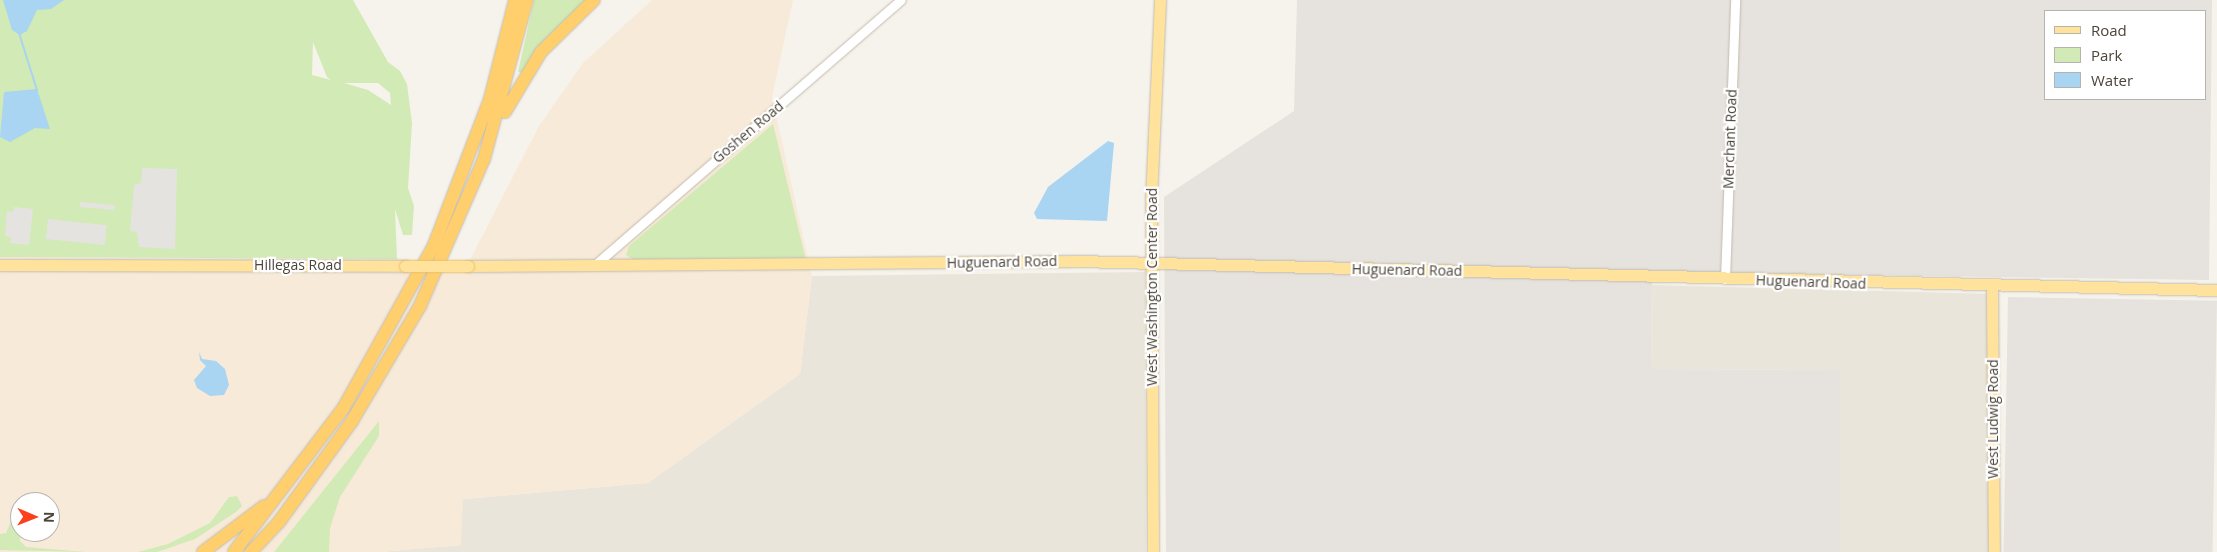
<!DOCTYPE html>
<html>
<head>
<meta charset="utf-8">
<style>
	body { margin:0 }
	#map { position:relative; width:2217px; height:552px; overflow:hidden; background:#f6f3ec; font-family:"Open Sans",sans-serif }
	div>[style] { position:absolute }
	.residential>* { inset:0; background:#eae5da }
	.commercial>* { inset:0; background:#f7ead8 }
	.industrial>* { inset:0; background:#e6e2dd; transform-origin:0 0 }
	.green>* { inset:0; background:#d2eab5 }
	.parking>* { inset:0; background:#e5e3e0; transform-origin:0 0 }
	.water>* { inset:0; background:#a9d4f2 }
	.stream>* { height:2px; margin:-1px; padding:0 1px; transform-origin:1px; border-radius:1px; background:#a9d4f2 }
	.roads { filter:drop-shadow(0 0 1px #c2bbae) drop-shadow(0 0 1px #c2bbae) }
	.minor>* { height:9px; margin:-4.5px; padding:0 4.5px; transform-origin:4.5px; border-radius:4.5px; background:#fff }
	.major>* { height:11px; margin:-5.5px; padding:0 5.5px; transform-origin:5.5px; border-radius:5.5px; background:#ffe39c }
	.highway>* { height:12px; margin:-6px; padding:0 6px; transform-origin:6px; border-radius:6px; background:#ffcf6e }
	.bridges { filter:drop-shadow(0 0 1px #e6c16a) drop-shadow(0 0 1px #e6c16a) }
	.major-bridge>* { height:11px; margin:-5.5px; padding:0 5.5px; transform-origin:5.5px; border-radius:5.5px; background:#ffe39c }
	span { translate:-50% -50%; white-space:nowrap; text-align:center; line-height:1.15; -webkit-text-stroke:4.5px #fff; paint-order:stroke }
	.street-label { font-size:14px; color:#4b4439 }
	.legend { position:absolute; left:2044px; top:10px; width:162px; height:90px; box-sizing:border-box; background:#fff; border:1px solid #b7b4b0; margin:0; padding:6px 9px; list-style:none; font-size:15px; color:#4b4439 }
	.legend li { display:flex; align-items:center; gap:10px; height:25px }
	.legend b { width:25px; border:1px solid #b7b4b0 }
	.north { position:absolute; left:10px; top:492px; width:50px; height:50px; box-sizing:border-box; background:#fff; border:1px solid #b7b4b0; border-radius:50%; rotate:91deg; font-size:14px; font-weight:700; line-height:20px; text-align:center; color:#4b4439 }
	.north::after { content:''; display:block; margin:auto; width:18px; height:22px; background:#fc3f1d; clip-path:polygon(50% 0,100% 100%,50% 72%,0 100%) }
</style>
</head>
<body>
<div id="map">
	<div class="residential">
		<i style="clip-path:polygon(1145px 272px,1146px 552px,380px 552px,461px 545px,454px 500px,648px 483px,800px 374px,812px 276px)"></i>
		<i style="clip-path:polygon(1652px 285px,1992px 294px,1989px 552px,1840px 552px,1840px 370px,1651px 369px)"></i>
	</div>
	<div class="commercial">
		<i style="clip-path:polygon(evenodd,652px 0,793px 0,772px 97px,812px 276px,800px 374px,648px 483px,463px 499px,461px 545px,380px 552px,0 552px,0 257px,470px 260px,539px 126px,583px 63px,652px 0,20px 502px,50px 502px,50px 532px,20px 532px,20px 502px)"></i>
	</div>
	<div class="industrial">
		<i style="clip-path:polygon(evenodd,1297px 0,2212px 0,2209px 280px,1652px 272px,1651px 369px,1840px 370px,1840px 552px,1166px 552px,1164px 197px,1294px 111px,1297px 0,2046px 11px,2206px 11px,2206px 99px,2046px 99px,2046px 11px)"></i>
		<i style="left:2008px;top:297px;width:209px;height:255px;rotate:1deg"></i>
	</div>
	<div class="green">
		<i style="clip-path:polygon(evenodd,0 0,353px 0,388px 62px,400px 71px,407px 84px,412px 123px,408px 188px,414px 206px,412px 235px,403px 235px,395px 209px,397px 259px,0 257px,0 0,313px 42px,327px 77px,331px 80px,312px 75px,313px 42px,0 0,344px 83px,378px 83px,390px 93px,391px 105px,368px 90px,344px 83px)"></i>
		<i style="clip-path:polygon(534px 0,589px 0,522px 73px,518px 72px)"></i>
		<i style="clip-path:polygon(773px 124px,806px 260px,636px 261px,626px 255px,629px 246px)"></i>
		<i style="clip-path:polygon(379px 421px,379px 436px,340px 497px,330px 528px,329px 552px,274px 552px)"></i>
		<i style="clip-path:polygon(237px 496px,242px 506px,236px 512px,195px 539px,157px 552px,138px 552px,168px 544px,210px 523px,229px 497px)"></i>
		<i style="clip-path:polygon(14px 514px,20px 518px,20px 541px,26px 547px,86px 552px,0 550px,0 534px,6px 533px)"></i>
	</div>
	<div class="parking">
		<i style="clip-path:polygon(142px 168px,177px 169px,175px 249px,139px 247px,137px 232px,130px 231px,134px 185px,141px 183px)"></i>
		<i style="left:80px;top:202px;width:35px;height:5px;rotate:5deg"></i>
		<i style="clip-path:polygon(14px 207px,33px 209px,29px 245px,10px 243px,11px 237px,5px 236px,7px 211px,13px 212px)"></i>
		<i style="left:48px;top:219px;width:59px;height:20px;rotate:6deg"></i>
	</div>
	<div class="water">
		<i style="clip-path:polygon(3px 0,64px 0,51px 9px,37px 10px,27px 31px,20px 35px,12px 30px)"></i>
		<i style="clip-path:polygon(37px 89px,50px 129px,35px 128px,10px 142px,0 137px,4px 92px)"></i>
		<i style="clip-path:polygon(1108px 141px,1114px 143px,1107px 221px,1037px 219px,1034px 213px,1048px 187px)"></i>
		<i style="clip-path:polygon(199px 352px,202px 359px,216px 361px,225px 369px,229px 385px,224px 395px,210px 396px,197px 388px,194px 380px,206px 366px,200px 360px)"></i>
	</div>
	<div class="stream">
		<i style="left:19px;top:33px;width:60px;rotate:72.5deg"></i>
	</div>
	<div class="roads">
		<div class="minor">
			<i style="left:596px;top:264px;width:403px;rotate:-40.9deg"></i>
			<i style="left:1725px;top:279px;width:279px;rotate:-87.9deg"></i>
		</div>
		<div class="major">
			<i style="left:0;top:265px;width:405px;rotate:0.1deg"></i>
			<i style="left:468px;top:266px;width:610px;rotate:-0.47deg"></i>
			<i style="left:1078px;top:261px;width:1139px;rotate:1.46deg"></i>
			<i style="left:1992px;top:286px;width:266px;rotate:89.6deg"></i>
			<i style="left:1153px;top:552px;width:353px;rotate:-90.3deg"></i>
			<i style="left:1151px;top:199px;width:199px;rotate:-87.4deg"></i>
		</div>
		<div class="highway">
			<i style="left:505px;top:112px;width:70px;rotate:-59deg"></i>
			<i style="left:541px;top:52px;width:74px;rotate:-44.5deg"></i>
			<i style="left:203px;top:552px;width:76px;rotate:-37deg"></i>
			<i style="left:234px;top:552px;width:182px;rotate:-52.8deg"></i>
			<i style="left:344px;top:407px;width:185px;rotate:-60.9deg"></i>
			<i style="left:434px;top:245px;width:156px;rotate:-69deg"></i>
			<i style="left:490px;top:99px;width:102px;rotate:-75.8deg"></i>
			<i style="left:251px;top:552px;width:41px;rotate:-47deg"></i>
			<i style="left:279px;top:522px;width:125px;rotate:-54.1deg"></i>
			<i style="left:352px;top:421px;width:134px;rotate:-59.4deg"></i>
			<i style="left:420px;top:306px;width:160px;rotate:-66.5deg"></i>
			<i style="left:484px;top:159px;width:165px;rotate:-74.9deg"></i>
		</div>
	</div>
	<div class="bridges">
		<div class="major-bridge">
			<i style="left:405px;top:266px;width:63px"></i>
		</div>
	</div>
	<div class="street-label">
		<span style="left:748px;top:132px;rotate:-40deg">Goshen Road</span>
		<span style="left:1730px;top:139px;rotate:-88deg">Merchant Road</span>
		<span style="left:1002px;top:262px;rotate:-1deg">Huguenard Road</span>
		<span style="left:298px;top:265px">Hillegas Road</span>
		<span style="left:1407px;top:270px;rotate:1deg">Huguenard Road</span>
		<span style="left:1811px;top:282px;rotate:2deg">Huguenard Road</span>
		<span style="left:1152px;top:287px;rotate:-90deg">West Washington Center Road</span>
		<span style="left:1993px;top:419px;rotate:-90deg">West Ludwig Road</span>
	</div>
	<ul class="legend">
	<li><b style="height:6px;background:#ffe39c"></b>Road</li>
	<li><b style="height:14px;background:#d2eab5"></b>Park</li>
	<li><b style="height:14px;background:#a9d4f2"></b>Water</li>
	</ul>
	<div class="north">N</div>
</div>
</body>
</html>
